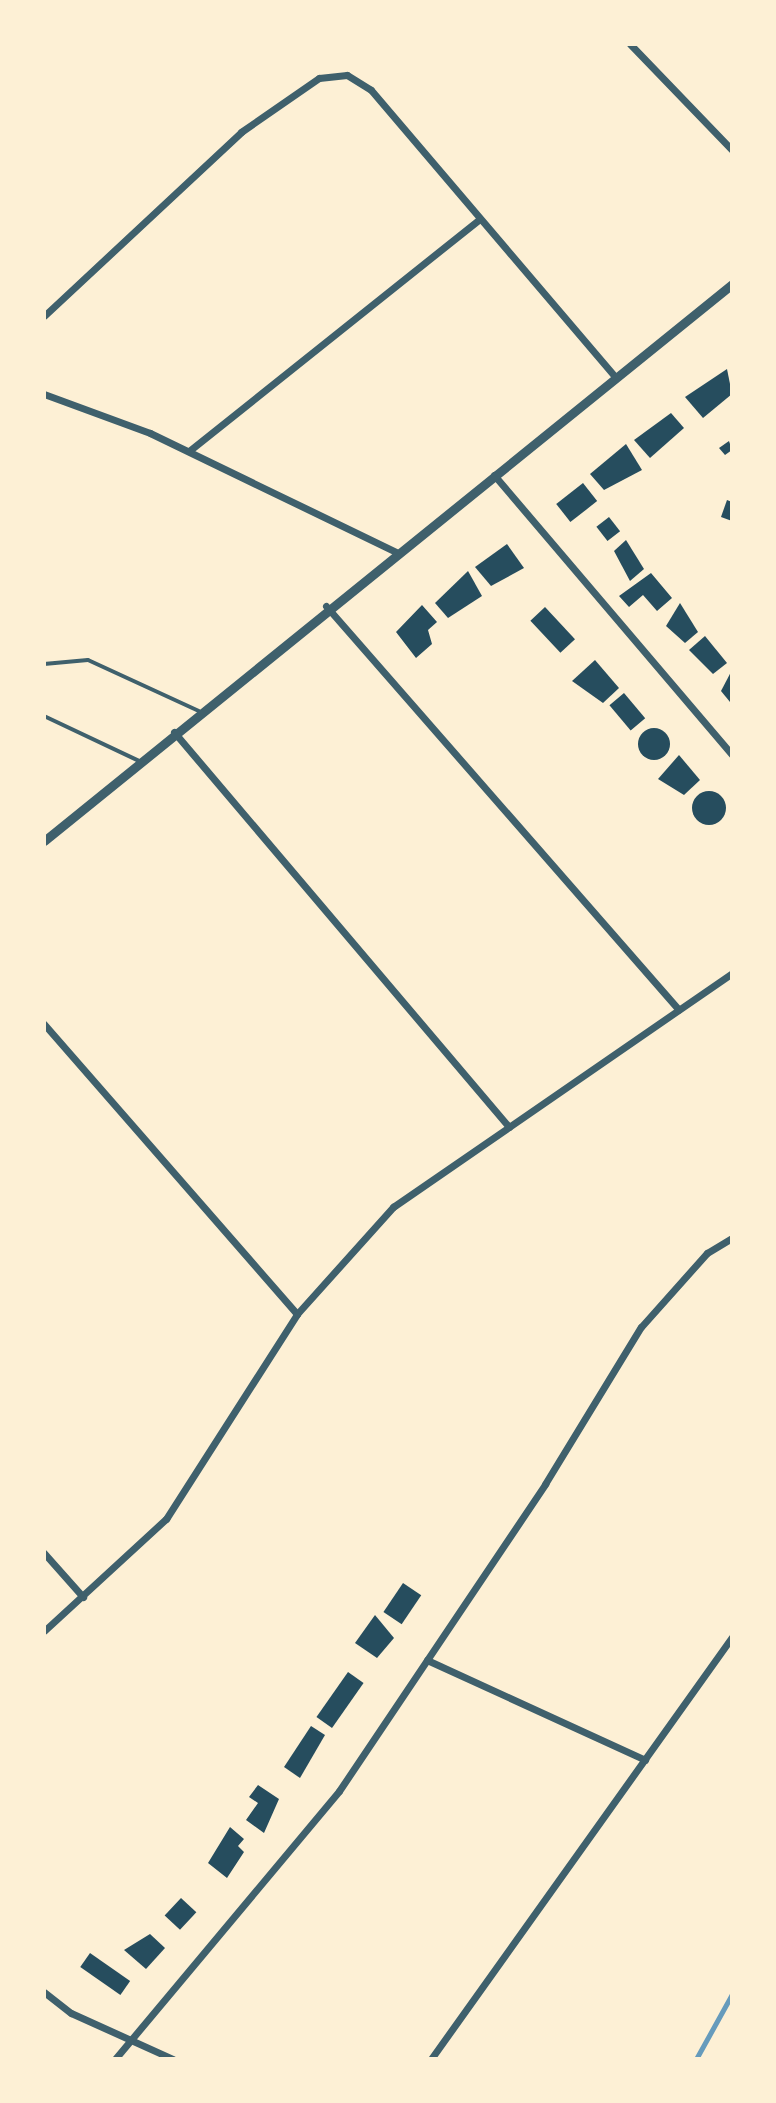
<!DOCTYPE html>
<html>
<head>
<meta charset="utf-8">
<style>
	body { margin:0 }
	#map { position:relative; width:776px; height:2103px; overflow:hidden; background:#fdf0d5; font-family:Spectral,serif }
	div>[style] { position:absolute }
	.stream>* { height:5px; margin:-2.5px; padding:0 2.5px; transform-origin:2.5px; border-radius:2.5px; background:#669bbc }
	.building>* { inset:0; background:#264d5e; transform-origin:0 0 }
	.round { border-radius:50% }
	.service>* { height:4px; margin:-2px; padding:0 2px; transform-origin:2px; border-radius:2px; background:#3f606c }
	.minor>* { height:7px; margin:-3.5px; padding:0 3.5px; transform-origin:3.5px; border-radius:3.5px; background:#3f606c }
	.tertiary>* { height:9px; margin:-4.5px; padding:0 4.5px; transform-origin:4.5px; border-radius:4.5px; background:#3f606c }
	span { translate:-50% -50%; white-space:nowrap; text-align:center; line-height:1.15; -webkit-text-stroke:6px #fdf0d5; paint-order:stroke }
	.frame { position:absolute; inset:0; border:46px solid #fdf0d5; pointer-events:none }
</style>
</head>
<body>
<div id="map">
	<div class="stream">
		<i style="left:696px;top:2059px;width:74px;rotate:-61deg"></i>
	</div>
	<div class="building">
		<i style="clip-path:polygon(727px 369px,732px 394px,703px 418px,685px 397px)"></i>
		<i style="clip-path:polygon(671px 413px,684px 428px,650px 458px,634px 440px)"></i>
		<i style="clip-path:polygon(729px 441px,732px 450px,725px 455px,719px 448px)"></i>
		<i style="clip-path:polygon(626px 444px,642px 470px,604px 490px,590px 474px)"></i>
		<i style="left:583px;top:483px;width:23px;height:34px;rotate:52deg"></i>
		<i style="clip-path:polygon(727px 500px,732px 502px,732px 521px,721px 517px)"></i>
		<i style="left:609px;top:517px;width:18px;height:16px;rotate:52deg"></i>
		<i style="clip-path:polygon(626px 540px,644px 569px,630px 581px,614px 551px)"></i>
		<i style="clip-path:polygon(507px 544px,524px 568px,491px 586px,475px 567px)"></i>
		<i style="clip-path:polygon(468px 571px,482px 596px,448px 618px,435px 603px)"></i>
		<i style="clip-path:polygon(651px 573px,672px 598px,657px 611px,643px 595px,629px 607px,619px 596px)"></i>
		<i style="clip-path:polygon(680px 603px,698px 632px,685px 643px,666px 626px)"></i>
		<i style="clip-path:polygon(422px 605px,437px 622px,428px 630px,432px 644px,416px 658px,396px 632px)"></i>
		<i style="left:545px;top:607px;width:44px;height:20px;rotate:47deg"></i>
		<i style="clip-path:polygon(705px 636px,727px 663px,713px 674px,689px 650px)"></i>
		<i style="clip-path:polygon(595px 660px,619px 688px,603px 703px,572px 681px)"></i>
		<i style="clip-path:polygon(732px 670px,732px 700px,730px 702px,721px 691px)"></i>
		<i style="left:624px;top:693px;width:33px;height:19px;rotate:50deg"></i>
		<i class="round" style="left:638px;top:728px;width:32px;height:32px"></i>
		<i style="clip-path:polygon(679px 755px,700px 780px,684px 795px,658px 779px)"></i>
		<i class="round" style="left:692px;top:791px;width:34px;height:34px"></i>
		<i style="left:403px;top:1583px;width:22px;height:35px;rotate:34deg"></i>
		<i style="clip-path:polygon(375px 1615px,394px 1638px,377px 1658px,355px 1643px)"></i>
		<i style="left:348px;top:1672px;width:19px;height:55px;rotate:35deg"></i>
		<i style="clip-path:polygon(311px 1726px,325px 1735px,300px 1778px,284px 1767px)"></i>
		<i style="clip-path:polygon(258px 1785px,279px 1799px,264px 1833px,246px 1820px,258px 1803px,249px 1797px)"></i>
		<i style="clip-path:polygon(230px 1827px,244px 1839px,238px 1846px,244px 1852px,227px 1878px,208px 1863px)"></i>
		<i style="left:181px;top:1898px;width:21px;height:24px;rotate:43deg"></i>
		<i style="clip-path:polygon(150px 1934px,165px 1948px,146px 1969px,124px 1950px)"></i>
		<i style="left:90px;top:1953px;width:49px;height:17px;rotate:35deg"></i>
	</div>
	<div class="service">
		<i style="left:44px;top:664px;width:44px;rotate:-5.2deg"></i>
		<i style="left:88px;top:660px;width:122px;rotate:24.7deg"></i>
		<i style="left:44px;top:716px;width:105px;rotate:25.3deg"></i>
	</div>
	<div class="minor">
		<i style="left:630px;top:44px;width:147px;rotate:46.1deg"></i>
		<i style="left:44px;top:316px;width:270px;rotate:-43deg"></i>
		<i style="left:241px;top:132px;width:95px;rotate:-34.7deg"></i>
		<i style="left:319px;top:78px;width:28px;rotate:-6deg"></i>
		<i style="left:347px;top:75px;width:28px;rotate:32deg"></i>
		<i style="left:371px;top:90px;width:377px;rotate:49.6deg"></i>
		<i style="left:44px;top:394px;width:113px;rotate:20.2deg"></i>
		<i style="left:150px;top:433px;width:273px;rotate:25.8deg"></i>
		<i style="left:189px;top:451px;width:370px;rotate:-38.6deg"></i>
		<i style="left:494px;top:475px;width:367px;rotate:49.6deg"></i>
		<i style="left:326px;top:606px;width:536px;rotate:48.85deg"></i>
		<i style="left:174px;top:732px;width:518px;rotate:49.7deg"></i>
		<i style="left:44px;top:1024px;width:385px;rotate:48.9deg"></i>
		<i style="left:44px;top:1553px;width:59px;rotate:48.4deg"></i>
		<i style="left:44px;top:1631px;width:166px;rotate:-42.6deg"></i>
		<i style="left:166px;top:1519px;width:243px;rotate:-57.4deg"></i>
		<i style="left:297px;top:1314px;width:144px;rotate:-48.1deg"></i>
		<i style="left:393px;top:1207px;width:412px;rotate:-34.6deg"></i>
		<i style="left:427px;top:1660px;width:240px;rotate:24.6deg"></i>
		<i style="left:44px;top:1992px;width:34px;rotate:38deg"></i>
		<i style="left:71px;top:2013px;width:112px;rotate:24.3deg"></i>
		<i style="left:115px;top:2059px;width:349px;rotate:-50.1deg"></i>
		<i style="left:339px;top:1791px;width:370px;rotate:-56.1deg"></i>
		<i style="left:545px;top:1484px;width:184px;rotate:-58.6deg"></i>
		<i style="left:641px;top:1327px;width:99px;rotate:-48.3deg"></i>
		<i style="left:707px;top:1253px;width:29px;rotate:-31deg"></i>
		<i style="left:431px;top:2059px;width:518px;rotate:-54.5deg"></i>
	</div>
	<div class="tertiary">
		<i style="left:44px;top:841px;width:885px;rotate:-38.99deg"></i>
	</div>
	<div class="frame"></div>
</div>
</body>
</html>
